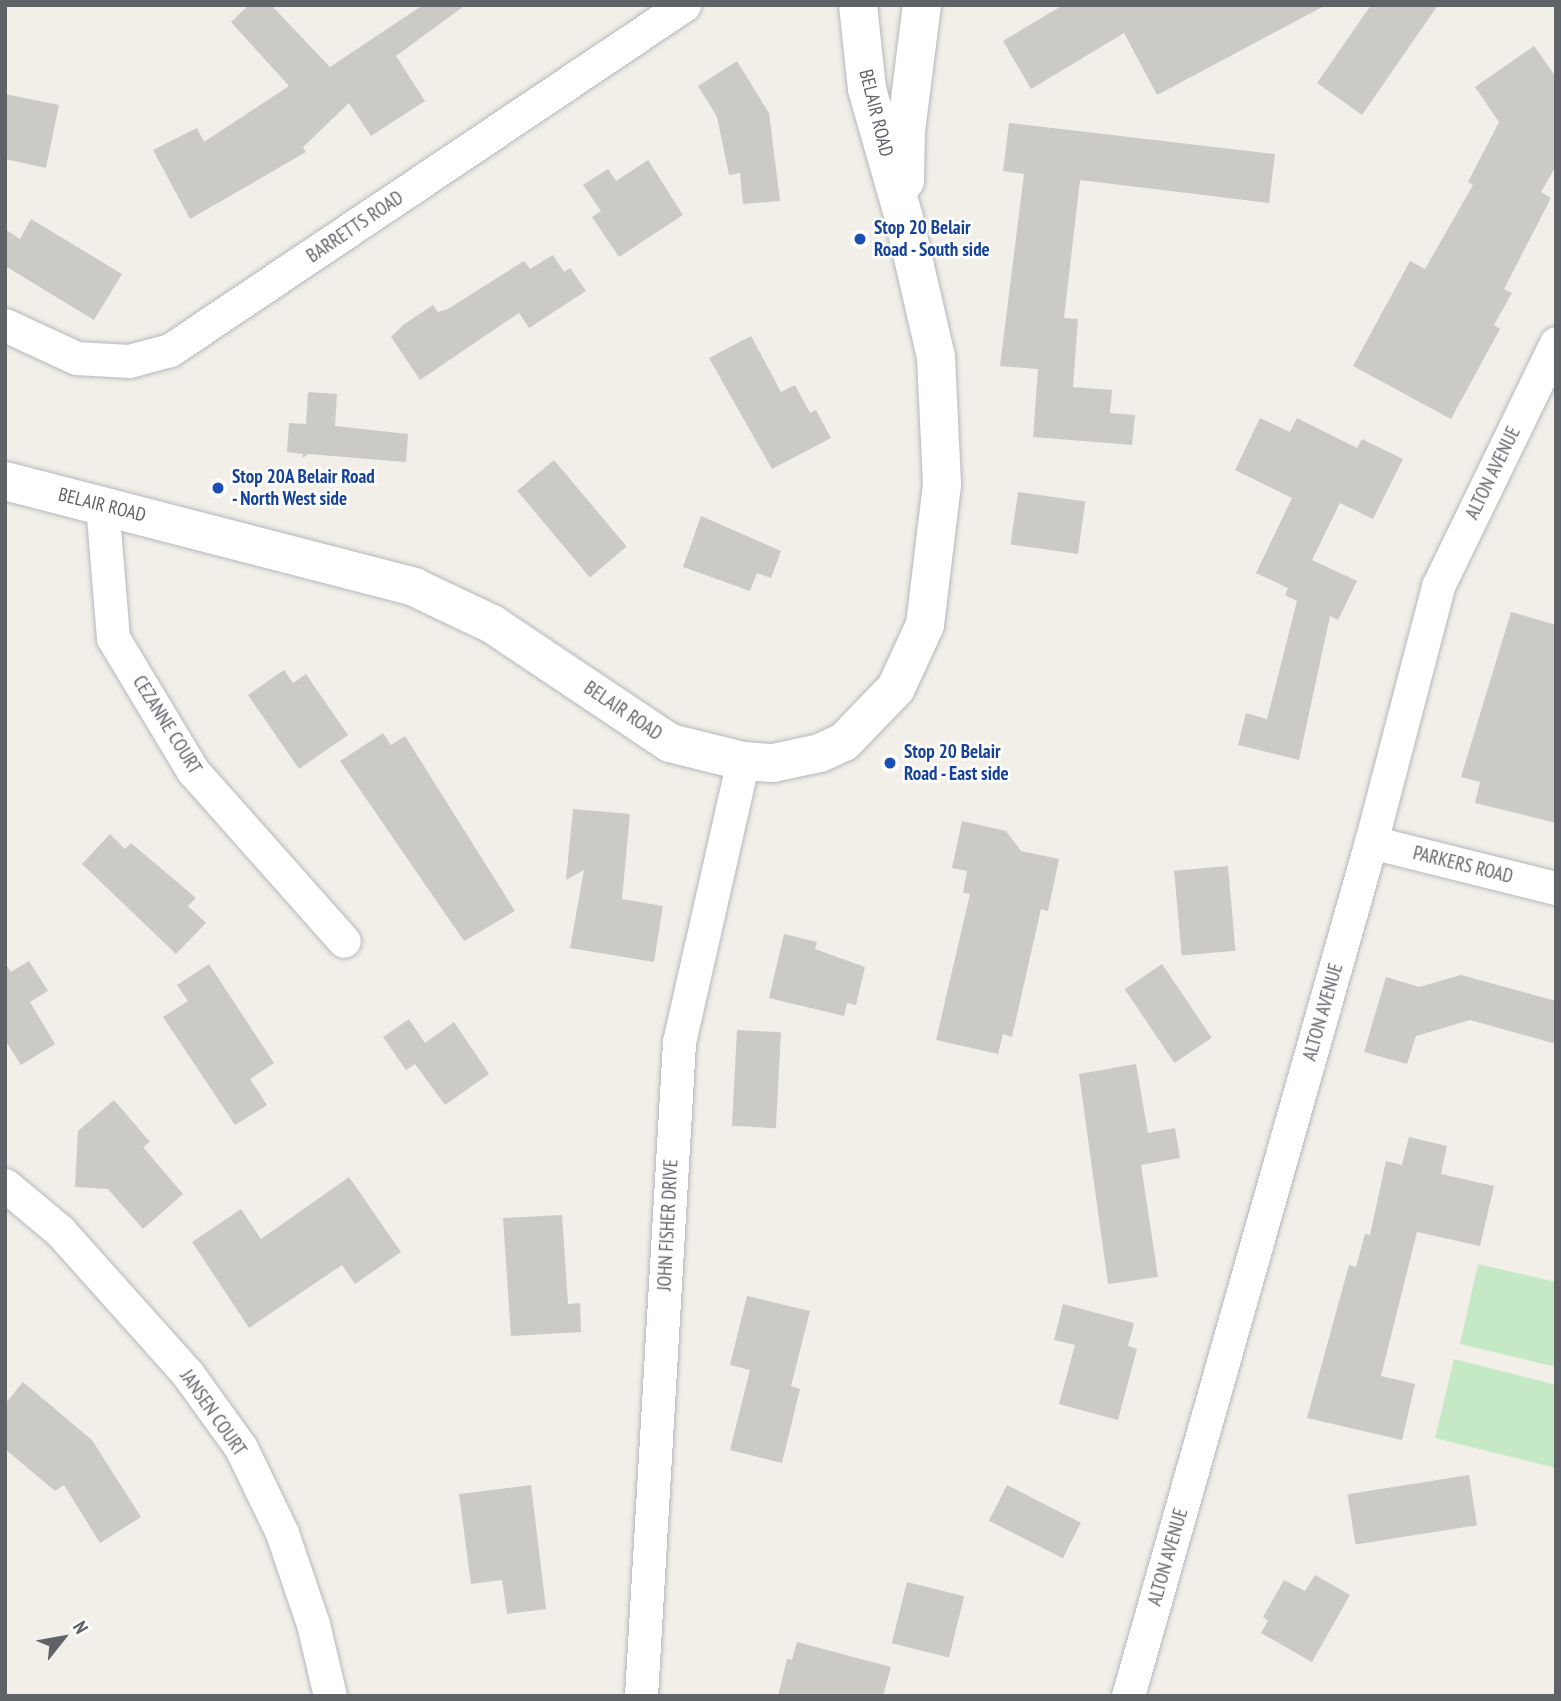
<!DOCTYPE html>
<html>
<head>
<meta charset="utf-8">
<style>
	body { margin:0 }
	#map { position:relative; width:1561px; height:1701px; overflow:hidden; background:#f1efe8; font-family:"PT Sans Narrow",sans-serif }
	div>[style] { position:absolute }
	.green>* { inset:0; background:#c5e8c5 }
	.building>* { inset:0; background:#cccac5; transform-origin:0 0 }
	.roads { filter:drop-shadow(0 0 2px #b5b8bc) drop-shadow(0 0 2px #b5b8bc) }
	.minor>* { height:33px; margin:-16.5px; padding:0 16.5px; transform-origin:16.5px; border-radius:16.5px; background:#fff }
	.secondary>* { height:38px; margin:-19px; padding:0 19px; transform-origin:19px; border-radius:19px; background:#fff }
	.dots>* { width:19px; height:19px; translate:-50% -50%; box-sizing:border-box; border:4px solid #fff; border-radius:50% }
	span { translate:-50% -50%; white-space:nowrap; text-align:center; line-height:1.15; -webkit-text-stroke:5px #fff; paint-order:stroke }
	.street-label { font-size:19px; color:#5f6368 }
	.transit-label { font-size:19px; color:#164399; font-weight:700 }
	.left { translate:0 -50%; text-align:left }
	.frame { position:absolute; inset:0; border:7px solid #5f6368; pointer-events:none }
	.north { position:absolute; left:28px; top:1603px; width:70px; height:70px; -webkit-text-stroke:5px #fff; paint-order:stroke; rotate:59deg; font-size:19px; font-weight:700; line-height:28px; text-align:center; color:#5f6368 }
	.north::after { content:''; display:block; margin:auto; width:24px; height:32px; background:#5f6368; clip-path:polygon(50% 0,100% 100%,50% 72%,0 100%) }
</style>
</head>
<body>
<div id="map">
	<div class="green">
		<i style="clip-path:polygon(1478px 1264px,1556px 1282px,1556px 1367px,1460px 1344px)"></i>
		<i style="clip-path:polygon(1454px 1359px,1556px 1385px,1556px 1468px,1435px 1438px)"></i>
	</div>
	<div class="building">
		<i style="clip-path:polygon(249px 5px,271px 5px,330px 67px,423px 5px,463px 7px,396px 56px,425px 101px,371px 136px,349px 103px,303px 147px,306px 152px,190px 219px,153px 150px,197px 128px,204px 142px,289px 86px,231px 22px)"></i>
		<i style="clip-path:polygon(1063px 5px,1326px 5px,1157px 95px,1124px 33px,1031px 89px,1003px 41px)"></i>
		<i style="clip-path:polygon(1371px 5px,1438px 5px,1362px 115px,1317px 83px)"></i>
		<i style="clip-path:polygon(1534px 46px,1556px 77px,1556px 166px,1541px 192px,1551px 198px,1504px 289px,1512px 293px,1494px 325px,1500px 329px,1451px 419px,1353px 366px,1410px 261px,1425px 269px,1473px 185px,1468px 182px,1499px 122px,1475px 87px)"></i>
		<i style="clip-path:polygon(737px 61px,769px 113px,780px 201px,743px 204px,740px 173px,729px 175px,717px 117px,698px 86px)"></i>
		<i style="clip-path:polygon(5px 94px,59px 105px,46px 168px,5px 159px)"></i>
		<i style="clip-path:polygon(1009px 123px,1275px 154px,1269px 203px,1080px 180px,1064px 318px,1078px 319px,1073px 387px,1112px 390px,1110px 413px,1135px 415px,1132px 445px,1033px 437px,1038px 369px,1000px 366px,1024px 174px,1003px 171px)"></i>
		<i style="clip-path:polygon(648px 160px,683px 215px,619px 257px,592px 217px,601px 211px,583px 185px,608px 169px,616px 181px)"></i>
		<i style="clip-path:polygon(31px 219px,122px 274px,94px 320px,5px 266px,5px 229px,20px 239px)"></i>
		<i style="clip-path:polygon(553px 255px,564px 272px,570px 268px,586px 291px,529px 328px,519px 313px,420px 380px,391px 337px,403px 325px,433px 305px,438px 312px,448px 309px,524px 261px,530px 269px)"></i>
		<i style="clip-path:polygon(751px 336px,781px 392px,795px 385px,810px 413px,816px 410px,831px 438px,772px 469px,709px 358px)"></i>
		<i style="clip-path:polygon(308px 392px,337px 394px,335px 426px,408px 434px,406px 462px,308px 454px,303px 458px,303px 454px,287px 452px,289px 423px,306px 424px)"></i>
		<i style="clip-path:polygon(1260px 418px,1290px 432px,1297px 418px,1357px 448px,1362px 439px,1403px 459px,1373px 519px,1340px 503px,1312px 560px,1357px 581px,1338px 620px,1330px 616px,1299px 760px,1238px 745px,1246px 713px,1267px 719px,1297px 601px,1285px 595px,1288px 588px,1256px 573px,1292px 498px,1235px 470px)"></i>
		<i style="left:554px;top:460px;width:113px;height:48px;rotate:50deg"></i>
		<i style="left:1018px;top:492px;width:68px;height:53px;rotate:8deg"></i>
		<i style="clip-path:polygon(701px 516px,781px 551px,771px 578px,757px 573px,750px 591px,683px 567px)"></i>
		<i style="clip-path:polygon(1511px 612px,1556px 625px,1556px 823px,1475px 803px,1480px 782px,1461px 777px)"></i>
		<i style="clip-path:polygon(284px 670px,293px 683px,306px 674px,348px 735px,299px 769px,248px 695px)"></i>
		<i style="clip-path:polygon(383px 733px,391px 745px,405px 736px,515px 911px,464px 941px,340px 761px)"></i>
		<i style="clip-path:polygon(573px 809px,630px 814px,622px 899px,663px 906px,654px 962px,570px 948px,584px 870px,566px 880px)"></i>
		<i style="clip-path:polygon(962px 821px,1006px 831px,1021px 851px,1059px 859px,1048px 911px,1041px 909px,1012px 1037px,1003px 1034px,998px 1054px,936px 1040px,970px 894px,963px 893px,967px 871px,952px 868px)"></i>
		<i style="clip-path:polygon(110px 834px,125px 849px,131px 843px,196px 898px,188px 906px,206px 923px,176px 954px,82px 864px)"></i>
		<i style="left:1228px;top:866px;width:85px;height:54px;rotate:85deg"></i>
		<i style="clip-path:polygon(784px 934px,817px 942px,815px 949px,865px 967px,856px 1005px,847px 1003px,844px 1016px,769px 998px)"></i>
		<i style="clip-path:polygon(29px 961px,48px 991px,30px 1002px,55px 1044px,21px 1065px,5px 1040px,5px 963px,11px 972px)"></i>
		<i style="clip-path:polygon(209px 964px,274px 1063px,250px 1079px,267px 1105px,235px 1125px,163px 1017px,188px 1001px,177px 985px)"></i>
		<i style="left:1162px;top:964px;width:89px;height:45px;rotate:56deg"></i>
		<i style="clip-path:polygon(1461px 975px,1556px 1001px,1556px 1044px,1470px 1020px,1416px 1036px,1407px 1064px,1364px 1052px,1386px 977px,1419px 987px)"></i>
		<i style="clip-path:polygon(409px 1019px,425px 1043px,454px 1022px,489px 1074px,445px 1105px,415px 1064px,406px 1070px,383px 1037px)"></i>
		<i style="left:737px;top:1030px;width:44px;height:96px;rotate:3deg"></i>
		<i style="clip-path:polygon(1136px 1064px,1148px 1133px,1175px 1128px,1180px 1158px,1141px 1165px,1158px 1277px,1108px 1284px,1079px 1074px)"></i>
		<i style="clip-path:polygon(114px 1100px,150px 1142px,143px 1147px,183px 1194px,143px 1229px,108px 1189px,75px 1187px,78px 1131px)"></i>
		<i style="clip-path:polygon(1409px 1137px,1447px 1146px,1441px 1174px,1494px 1186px,1480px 1246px,1417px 1232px,1381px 1376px,1415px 1384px,1402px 1440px,1307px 1418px,1349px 1265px,1356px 1267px,1365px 1234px,1370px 1235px,1386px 1161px,1402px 1165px)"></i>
		<i style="clip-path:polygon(349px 1177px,401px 1252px,355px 1284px,342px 1265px,249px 1328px,192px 1242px,241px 1209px,261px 1239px)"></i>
		<i style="clip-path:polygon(562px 1215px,568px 1304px,580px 1303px,581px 1332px,511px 1336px,503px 1218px)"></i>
		<i style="clip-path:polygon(747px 1296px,810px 1311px,791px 1386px,800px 1389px,782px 1463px,730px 1450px,750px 1370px,730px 1365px)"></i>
		<i style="clip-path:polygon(1063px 1304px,1134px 1323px,1128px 1346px,1137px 1349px,1118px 1420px,1059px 1404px,1075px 1345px,1054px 1340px)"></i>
		<i style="clip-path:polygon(23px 1382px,92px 1440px,141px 1517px,100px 1543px,64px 1485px,55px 1491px,5px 1449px,5px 1404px)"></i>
		<i style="left:1469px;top:1475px;width:51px;height:123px;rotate:81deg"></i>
		<i style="clip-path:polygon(531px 1485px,546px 1609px,507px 1614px,502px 1580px,471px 1584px,459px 1494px)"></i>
		<i style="left:1007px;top:1485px;width:83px;height:40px;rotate:27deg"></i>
		<i style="clip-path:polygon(1315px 1575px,1350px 1595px,1312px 1662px,1261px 1633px,1268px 1621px,1263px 1617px,1284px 1580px,1305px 1591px)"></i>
		<i style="left:907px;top:1582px;width:59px;height:63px;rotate:14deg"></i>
		<i style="clip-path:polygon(797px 1642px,891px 1667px,883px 1696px,778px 1696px,787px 1659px,792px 1660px)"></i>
	</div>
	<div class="roads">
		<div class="minor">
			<i style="left:5px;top:325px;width:78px;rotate:24.9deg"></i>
			<i style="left:76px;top:358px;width:53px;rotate:3.2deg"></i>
			<i style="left:129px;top:361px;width:42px;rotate:-15deg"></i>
			<i style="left:170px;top:350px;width:619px;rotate:-33.87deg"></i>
			<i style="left:102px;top:504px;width:134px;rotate:85.3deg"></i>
			<i style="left:113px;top:638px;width:155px;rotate:59deg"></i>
			<i style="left:193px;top:771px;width:227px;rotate:48.4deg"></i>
			<i style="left:1371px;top:842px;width:191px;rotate:14deg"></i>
			<i style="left:5px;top:1185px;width:72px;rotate:39.9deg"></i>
			<i style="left:60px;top:1231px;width:191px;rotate:48.2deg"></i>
			<i style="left:187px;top:1373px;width:92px;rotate:54.2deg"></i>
			<i style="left:241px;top:1448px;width:94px;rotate:64.2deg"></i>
			<i style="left:282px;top:1533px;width:96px;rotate:71.2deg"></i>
			<i style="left:313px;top:1624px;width:74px;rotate:76.7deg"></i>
			<i style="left:641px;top:1696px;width:655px;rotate:-86.67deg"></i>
			<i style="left:679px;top:1042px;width:288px;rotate:-77.2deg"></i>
			<i style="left:1128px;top:1696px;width:888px;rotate:-74.12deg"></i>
			<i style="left:1371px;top:842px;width:265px;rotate:-75.3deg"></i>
			<i style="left:1438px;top:586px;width:270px;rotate:-64.1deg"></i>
		</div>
		<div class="secondary">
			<i style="left:905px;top:181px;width:50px;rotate:-88.9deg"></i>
			<i style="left:906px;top:131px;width:127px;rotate:-82.8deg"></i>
			<i style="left:5px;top:481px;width:423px;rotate:14.5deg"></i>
			<i style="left:414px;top:587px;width:86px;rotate:25.4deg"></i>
			<i style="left:492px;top:624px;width:214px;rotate:33.8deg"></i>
			<i style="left:670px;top:743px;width:75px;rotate:13.9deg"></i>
			<i style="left:743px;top:761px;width:30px;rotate:4deg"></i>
			<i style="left:773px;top:763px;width:48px;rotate:-12deg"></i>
			<i style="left:820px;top:753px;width:26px;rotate:-25deg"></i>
			<i style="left:844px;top:742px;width:75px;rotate:-46.1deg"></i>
			<i style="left:896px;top:688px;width:69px;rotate:-65.3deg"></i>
			<i style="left:925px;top:625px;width:142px;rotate:-83.1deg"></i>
			<i style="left:942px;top:484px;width:127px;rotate:-92.7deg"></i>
			<i style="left:936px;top:357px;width:143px;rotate:-103deg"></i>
			<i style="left:904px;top:218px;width:134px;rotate:-106deg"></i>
			<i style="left:867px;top:89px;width:84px;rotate:-96.1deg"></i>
		</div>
	</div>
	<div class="dots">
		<i style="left:860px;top:239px;background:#1a4fb4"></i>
		<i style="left:218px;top:488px;background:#1a4fb4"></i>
		<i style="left:890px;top:763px;background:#1a4fb4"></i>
	</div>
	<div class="street-label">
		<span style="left:876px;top:113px;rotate:76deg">BELAIR ROAD</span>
		<span style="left:355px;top:227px;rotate:-34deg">BARRETTS ROAD</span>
		<span style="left:1493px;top:473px;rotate:-64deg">ALTON AVENUE</span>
		<span style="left:102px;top:505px;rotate:14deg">BELAIR ROAD</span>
		<span style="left:623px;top:711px;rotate:34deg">BELAIR ROAD</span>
		<span style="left:167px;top:725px;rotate:58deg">CEZANNE COURT</span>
		<span style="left:1463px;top:865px;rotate:14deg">PARKERS ROAD</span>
		<span style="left:1323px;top:1012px;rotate:-74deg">ALTON AVENUE</span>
		<span style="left:668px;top:1225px;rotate:-87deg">JOHN FISHER DRIVE</span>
		<span style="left:213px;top:1413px;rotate:55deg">JANSEN COURT</span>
		<span style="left:1168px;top:1557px;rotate:-74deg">ALTON AVENUE</span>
	</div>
	<div class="transit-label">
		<span class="left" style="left:874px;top:239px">Stop 20 Belair<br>Road - South side</span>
		<span class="left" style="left:232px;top:488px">Stop 20A Belair Road<br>- North West side</span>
		<span class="left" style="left:904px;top:763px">Stop 20 Belair<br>Road - East side</span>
	</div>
	<div class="frame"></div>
	<div class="north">N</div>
</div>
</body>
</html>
